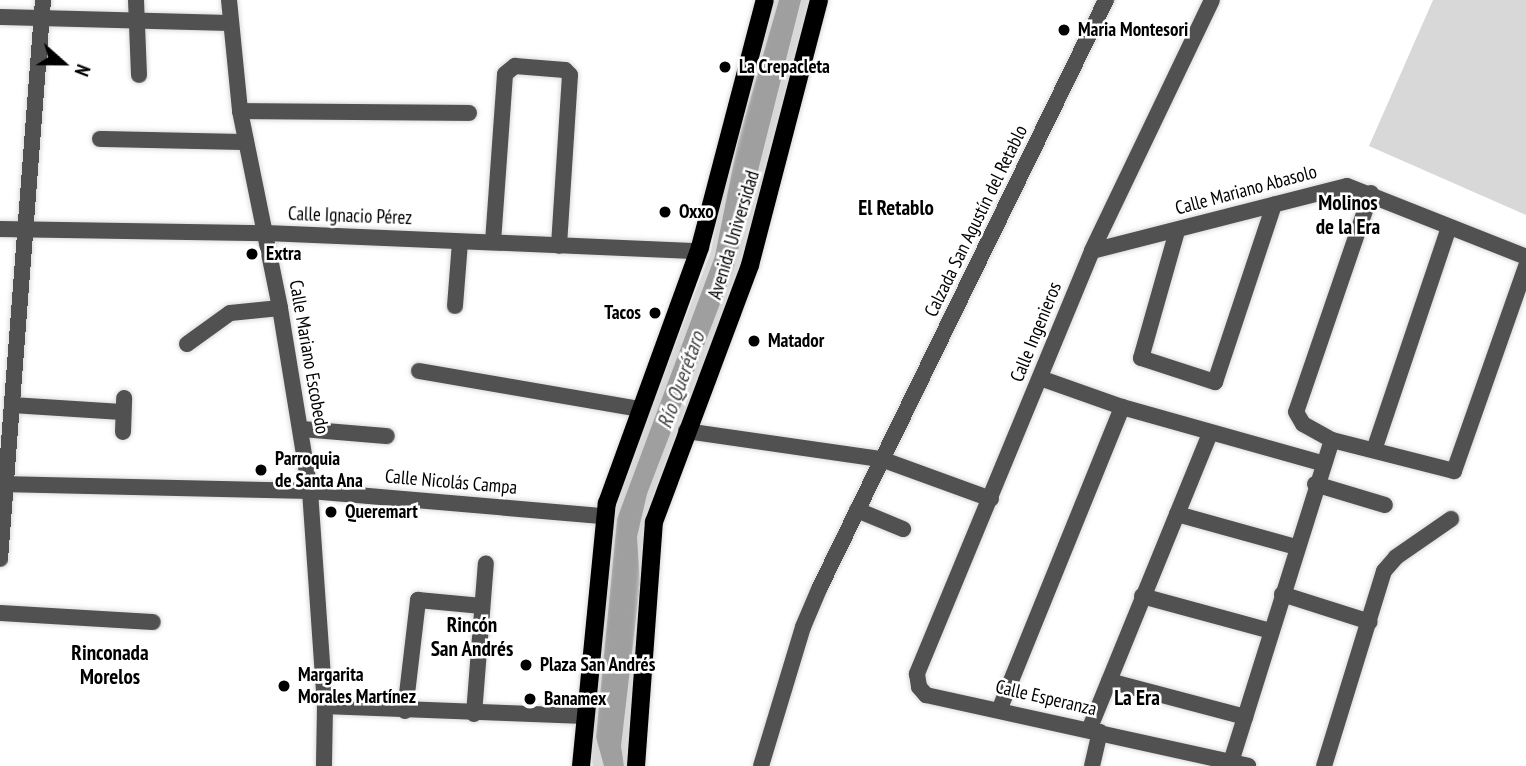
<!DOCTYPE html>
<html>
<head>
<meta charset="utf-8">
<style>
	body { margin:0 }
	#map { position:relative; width:1526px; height:766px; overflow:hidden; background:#fff; font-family:"PT Sans Narrow",sans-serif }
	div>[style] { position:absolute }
	.green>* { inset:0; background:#d8d8d8 }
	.water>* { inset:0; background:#9f9f9f }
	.roads { filter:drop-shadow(0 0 2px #dbdbdb) drop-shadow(0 0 2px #dbdbdb) }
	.minor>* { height:16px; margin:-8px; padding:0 8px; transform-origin:8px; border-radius:8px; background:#515151 }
	.major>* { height:18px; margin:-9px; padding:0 9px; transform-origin:9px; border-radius:9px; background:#000 }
	.dots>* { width:19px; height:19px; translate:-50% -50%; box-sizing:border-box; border:4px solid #fff; border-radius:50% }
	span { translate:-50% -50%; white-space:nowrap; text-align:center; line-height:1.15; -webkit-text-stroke:5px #fff; paint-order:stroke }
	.poi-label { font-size:19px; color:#000; font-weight:700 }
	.left { translate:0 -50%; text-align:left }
	.right { translate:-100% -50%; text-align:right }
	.street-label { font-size:19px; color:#000 }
	.neighbourhood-label { font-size:21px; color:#000; font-weight:700 }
	.water-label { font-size:21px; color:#404040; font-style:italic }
	.north { position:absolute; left:28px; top:28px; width:70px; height:70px; -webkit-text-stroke:5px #fff; paint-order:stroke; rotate:111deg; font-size:19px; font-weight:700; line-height:28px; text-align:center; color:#000 }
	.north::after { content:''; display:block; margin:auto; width:24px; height:32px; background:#000; clip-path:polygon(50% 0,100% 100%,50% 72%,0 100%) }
</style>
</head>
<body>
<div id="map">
	<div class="green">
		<i style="clip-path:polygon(772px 0,810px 0,738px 278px,647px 522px,628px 766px,593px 766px,590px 752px,613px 507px,711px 251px,721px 195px)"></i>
		<i style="clip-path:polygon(1433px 0,1526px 0,1526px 215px,1369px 146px)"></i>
	</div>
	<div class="water">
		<i style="clip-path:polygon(779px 0,801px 0,733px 270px,647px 494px,637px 537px,640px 584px,621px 746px,624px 766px,604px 766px,596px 737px,617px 519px,715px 256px,738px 141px)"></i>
	</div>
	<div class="roads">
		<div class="minor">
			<i style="left:136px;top:0;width:75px;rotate:87.7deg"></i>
			<i style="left:229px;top:0;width:112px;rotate:84.3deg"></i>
			<i style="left:240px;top:111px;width:201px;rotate:78.5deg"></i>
			<i style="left:280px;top:308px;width:185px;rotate:80.7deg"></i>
			<i style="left:310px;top:491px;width:216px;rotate:86deg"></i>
			<i style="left:325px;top:706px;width:60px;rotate:91deg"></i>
			<i style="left:1212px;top:0;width:278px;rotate:115.6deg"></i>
			<i style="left:1092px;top:251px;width:458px;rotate:112.5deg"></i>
			<i style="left:917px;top:674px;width:13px;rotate:81deg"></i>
			<i style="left:919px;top:687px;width:11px;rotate:49deg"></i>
			<i style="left:926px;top:695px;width:330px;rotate:12.4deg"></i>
			<i style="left:0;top:17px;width:231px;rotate:1.5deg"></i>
			<i style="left:240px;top:111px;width:229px;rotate:0.5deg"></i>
			<i style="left:100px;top:139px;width:146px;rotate:1.2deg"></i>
			<i style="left:1371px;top:193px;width:231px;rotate:108.9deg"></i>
			<i style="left:1296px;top:412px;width:14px;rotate:60deg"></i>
			<i style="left:1303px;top:424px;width:33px;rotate:29deg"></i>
			<i style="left:1332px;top:440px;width:126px;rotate:14.3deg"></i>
			<i style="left:1454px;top:471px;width:217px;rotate:-70.6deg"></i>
			<i style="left:0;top:229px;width:266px;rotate:0.9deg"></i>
			<i style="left:266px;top:233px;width:433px;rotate:2.4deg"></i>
			<i style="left:1177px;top:231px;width:132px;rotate:105.8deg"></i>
			<i style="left:1141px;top:358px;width:78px;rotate:18deg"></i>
			<i style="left:1215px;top:382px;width:187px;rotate:-71.6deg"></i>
			<i style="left:493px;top:242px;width:168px;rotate:-85.9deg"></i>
			<i style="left:505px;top:74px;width:13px;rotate:-39deg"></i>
			<i style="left:515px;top:66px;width:50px;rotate:4.6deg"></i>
			<i style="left:565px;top:70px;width:7px;rotate:45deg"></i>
			<i style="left:570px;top:75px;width:171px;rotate:93.7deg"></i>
			<i style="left:1092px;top:251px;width:263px;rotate:-14.3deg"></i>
			<i style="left:1347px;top:186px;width:193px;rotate:21.6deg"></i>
			<i style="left:455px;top:306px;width:64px;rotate:-85.5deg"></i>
			<i style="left:187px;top:344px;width:53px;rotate:-35.8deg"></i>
			<i style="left:230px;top:313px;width:50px;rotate:-5.7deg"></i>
			<i style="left:419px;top:371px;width:224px;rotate:9.8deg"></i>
			<i style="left:1040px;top:378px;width:87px;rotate:19.5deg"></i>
			<i style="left:1122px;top:407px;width:207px;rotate:15.7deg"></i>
			<i style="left:12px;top:405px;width:110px;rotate:3.6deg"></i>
			<i style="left:301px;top:429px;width:86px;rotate:4.7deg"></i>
			<i style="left:686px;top:431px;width:197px;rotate:8.2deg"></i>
			<i style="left:881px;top:459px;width:117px;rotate:20deg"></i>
			<i style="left:123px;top:432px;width:34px;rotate:-88deg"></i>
			<i style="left:1374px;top:450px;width:235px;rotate:-71.4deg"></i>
			<i style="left:0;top:484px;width:310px;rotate:1.3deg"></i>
			<i style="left:310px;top:491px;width:295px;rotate:4.9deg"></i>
			<i style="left:1315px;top:484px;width:73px;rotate:16.7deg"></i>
			<i style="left:857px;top:510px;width:50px;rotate:22.4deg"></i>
			<i style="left:1177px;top:514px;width:123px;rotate:15.5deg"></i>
			<i style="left:0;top:559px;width:561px;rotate:-85.6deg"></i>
			<i style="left:1282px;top:594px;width:92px;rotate:17.7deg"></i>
			<i style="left:1142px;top:596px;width:134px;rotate:15.2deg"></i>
			<i style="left:0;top:613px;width:153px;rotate:3.4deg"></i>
			<i style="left:1109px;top:681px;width:141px;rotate:14.8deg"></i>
			<i style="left:325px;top:706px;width:258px;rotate:2.2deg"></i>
			<i style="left:1000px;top:708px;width:325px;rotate:-67.9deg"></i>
			<i style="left:405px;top:711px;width:112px;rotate:-83.3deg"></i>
			<i style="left:418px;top:600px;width:64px;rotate:5.4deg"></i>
			<i style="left:474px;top:714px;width:151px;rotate:-85.5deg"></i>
			<i style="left:1089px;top:730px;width:321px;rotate:-67.8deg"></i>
			<i style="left:1231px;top:762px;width:337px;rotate:-72.6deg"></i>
			<i style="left:761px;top:766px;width:145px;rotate:-73.2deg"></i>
			<i style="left:803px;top:627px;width:43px;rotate:-67deg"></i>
			<i style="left:820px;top:587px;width:653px;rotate:-64.02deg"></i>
			<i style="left:1092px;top:766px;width:35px;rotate:-77deg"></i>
			<i style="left:1324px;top:766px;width:204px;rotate:-72.9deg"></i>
			<i style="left:1384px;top:571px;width:18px;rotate:-49deg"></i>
			<i style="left:1396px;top:557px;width:67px;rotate:-34.6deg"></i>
		</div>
		<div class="major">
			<i style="left:581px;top:766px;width:264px;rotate:-84.4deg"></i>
			<i style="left:607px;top:503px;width:272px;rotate:-70deg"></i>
			<i style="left:700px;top:247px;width:255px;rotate:-75.3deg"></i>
			<i style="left:636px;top:766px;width:245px;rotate:-85.8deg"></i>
			<i style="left:654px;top:522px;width:274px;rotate:-69.5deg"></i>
			<i style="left:750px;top:265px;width:274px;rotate:-75.4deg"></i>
		</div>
	</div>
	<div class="dots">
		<i style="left:1064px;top:30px;background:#000"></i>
		<i style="left:725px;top:67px;background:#000"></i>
		<i style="left:665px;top:212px;background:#000"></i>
		<i style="left:252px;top:254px;background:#000"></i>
		<i style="left:655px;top:313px;background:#000"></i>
		<i style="left:754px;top:341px;background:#000"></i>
		<i style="left:261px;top:470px;background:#000"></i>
		<i style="left:331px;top:512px;background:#000"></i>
		<i style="left:526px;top:665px;background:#000"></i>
		<i style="left:284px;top:686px;background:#000"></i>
		<i style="left:530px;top:699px;background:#000"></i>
	</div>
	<div class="poi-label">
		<span class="left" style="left:1078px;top:30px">Maria Montesori</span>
		<span class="left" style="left:739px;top:67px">La Crepacleta</span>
		<span class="left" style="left:679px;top:212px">Oxxo</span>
		<span class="left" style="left:266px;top:254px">Extra</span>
		<span class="right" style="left:641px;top:313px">Tacos</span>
		<span class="left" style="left:768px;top:341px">Matador</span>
		<span class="left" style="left:275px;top:470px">Parroquia<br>de Santa Ana</span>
		<span class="left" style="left:345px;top:512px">Queremart</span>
		<span class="left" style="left:540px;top:665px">Plaza San Andrés</span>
		<span class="left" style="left:298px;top:686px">Margarita<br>Morales Martínez</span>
		<span class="left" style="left:544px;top:699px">Banamex</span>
	</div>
	<div class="street-label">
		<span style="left:1246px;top:190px;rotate:-15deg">Calle Mariano Abasolo</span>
		<span style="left:350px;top:216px;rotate:2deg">Calle Ignacio Pérez</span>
		<span style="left:976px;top:221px;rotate:-64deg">Calzada San Agustín del Retablo</span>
		<span style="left:734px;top:235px;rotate:-73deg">Avenida Universidad</span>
		<span style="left:1036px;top:332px;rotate:-68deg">Calle Ingenieros</span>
		<span style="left:309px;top:357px;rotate:80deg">Calle Mariano Escobedo</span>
		<span style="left:451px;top:482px;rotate:5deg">Calle Nicolás Campa</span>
		<span style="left:1046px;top:698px;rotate:13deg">Calle Esperanza</span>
	</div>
	<div class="neighbourhood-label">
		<span style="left:1348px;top:215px">Molinos<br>de la Era</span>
		<span style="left:896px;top:208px">El Retablo</span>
		<span style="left:472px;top:637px">Rincón<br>San Andrés</span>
		<span style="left:110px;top:665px">Rinconada<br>Morelos</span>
		<span style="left:1137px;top:698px">La Era</span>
	</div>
	<div class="water-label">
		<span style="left:681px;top:380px;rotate:-70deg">Río Querétaro</span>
	</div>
	<div class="north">N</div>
</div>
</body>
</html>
